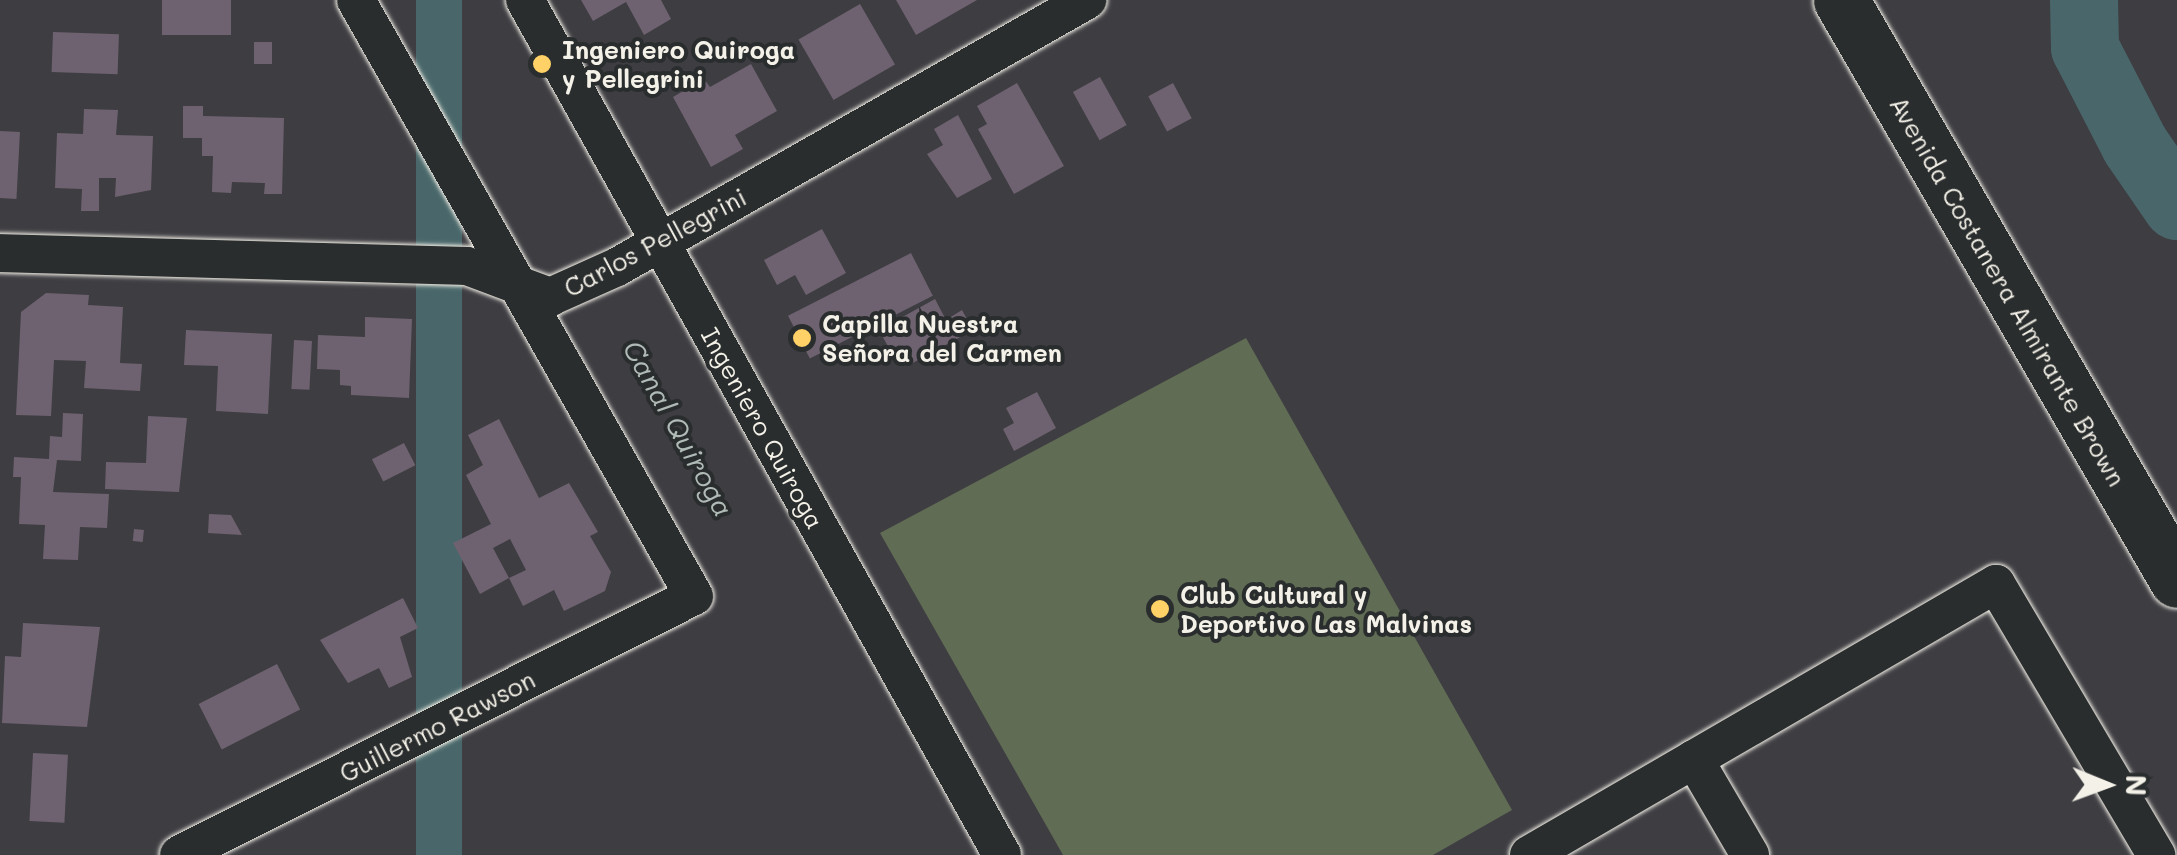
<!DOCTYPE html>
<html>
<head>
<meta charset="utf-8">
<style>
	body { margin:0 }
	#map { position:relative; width:2177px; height:855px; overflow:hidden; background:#3e3d42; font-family:Mali,sans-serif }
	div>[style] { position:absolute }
	.green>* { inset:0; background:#606c54 }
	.water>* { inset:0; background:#49676a; transform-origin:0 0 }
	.river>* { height:68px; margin:-34px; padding:0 34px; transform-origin:34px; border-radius:34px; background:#49676a }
	.building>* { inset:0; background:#6e6270; transform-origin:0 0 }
	.roads { filter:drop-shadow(0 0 2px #f4f1e8) drop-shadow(0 0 2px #f4f1e8) }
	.minor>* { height:38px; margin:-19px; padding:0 19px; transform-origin:19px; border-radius:19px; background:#2a2d2e }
	.secondary>* { height:55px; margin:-27.5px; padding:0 27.5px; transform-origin:27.5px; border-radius:27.5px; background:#2a2d2e }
	.dots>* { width:28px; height:28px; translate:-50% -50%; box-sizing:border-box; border:5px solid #2a2d2e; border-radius:50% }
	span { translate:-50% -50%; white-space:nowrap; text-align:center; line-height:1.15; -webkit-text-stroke:8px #2a2d2e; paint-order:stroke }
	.poi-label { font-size:25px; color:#f4f1e8; font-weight:700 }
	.left { translate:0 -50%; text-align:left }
	.street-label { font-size:25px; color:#f4f1e8 }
	.water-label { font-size:28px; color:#b0bab6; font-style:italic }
	.north { position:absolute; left:2057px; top:735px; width:100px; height:100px; -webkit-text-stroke:8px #2a2d2e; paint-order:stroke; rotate:91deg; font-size:28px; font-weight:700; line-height:40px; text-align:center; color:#f4f1e8 }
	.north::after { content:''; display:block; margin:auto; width:35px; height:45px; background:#f4f1e8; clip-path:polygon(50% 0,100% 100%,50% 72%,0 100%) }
</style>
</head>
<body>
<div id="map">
	<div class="green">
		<i style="clip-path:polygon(1246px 338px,1512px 810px,1433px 855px,1063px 855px,880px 533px)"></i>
	</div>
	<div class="water">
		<i style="left:416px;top:0;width:46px;height:979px"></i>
	</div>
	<div class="river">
		<i style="left:2084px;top:0;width:48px;rotate:88.8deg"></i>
		<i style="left:2085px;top:48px;width:109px;rotate:62.7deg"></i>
		<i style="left:2135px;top:145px;width:74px;rotate:55.5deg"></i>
	</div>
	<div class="building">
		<i style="left:162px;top:0;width:69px;height:35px"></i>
		<i style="clip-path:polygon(581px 0,661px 0,671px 19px,644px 35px,626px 2px,593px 21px)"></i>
		<i style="clip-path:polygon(896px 0,977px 0,916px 35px)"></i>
		<i style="left:860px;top:4px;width:70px;height:71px;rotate:60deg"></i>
		<i style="left:53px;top:32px;width:66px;height:40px;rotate:2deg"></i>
		<i style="left:254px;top:42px;width:18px;height:22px"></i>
		<i style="clip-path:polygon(751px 64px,777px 111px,735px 135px,743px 149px,711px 167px,673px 97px,704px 79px,710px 87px)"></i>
		<i style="left:1100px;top:77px;width:55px;height:31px;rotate:61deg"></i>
		<i style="clip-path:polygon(1017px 83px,1064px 166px,1014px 194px,978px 129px,987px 124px,977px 106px)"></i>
		<i style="left:1173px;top:83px;width:40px;height:28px;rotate:62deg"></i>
		<i style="clip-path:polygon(183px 106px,203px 106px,203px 116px,284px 118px,282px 194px,264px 194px,265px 183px,232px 182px,231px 193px,212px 192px,213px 156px,202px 156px,202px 138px,183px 138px)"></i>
		<i style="clip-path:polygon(84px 109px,118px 110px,116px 135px,153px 136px,151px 190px,115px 197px,116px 178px,99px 178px,99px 211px,81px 211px,82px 189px,55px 188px,57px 133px,83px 134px)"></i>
		<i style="clip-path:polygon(958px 115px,992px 179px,957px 198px,927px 154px,943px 145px,934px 129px)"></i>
		<i style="left:0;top:131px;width:20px;height:67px;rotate:3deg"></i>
		<i style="clip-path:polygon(822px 229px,846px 273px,806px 295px,795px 275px,777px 285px,764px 260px)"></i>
		<i style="left:911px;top:253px;width:48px;height:138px;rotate:63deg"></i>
		<i style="clip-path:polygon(46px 293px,89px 295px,88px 305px,123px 307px,120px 363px,142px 364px,140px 391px,84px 388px,86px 361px,54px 360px,51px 416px,16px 415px,21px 312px)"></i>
		<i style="clip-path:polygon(935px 299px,946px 320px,962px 310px,973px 330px,909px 365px,899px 345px,890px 350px,879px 330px)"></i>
		<i style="clip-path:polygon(365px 317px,412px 319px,409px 398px,351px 395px,351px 386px,340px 385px,340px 370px,317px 369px,318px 335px,365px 337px)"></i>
		<i style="clip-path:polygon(186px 330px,272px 334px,268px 414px,216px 411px,218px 366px,184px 365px)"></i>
		<i style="left:294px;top:340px;width:18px;height:49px;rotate:3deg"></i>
		<i style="clip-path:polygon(1037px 392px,1056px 428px,1014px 451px,1003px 429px,1014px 423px,1006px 408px)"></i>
		<i style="clip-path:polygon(63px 413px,83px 414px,81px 461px,57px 460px,53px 492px,109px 494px,107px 528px,80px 527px,78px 560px,43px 559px,45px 525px,19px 524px,21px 477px,13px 477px,14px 457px,49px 459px,50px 436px,62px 437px)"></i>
		<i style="clip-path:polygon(148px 416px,187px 418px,179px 492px,105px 489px,106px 462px,146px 463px)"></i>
		<i style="clip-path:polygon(499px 419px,539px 498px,569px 483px,598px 532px,590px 536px,611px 572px,605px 591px,564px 611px,554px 590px,523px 606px,509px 578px,526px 570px,510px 539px,493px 548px,509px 578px,480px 594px,453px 543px,491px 524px,466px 475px,483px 465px,468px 435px)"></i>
		<i style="left:404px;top:443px;width:25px;height:36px;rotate:63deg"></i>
		<i style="clip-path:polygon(209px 514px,231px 515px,242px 535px,208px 533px)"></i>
		<i style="left:134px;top:529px;width:10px;height:12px;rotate:6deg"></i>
		<i style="clip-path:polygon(403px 598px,418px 628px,400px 637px,412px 677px,389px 688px,379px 668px,348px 683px,320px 640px)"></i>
		<i style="clip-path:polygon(23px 623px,100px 627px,87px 727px,2px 723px,5px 656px,21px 657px)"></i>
		<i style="left:277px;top:664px;width:51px;height:88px;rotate:63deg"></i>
		<i style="left:33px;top:753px;width:35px;height:68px;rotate:3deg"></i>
	</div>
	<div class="roads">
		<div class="minor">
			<i style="left:525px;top:0;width:979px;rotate:60.84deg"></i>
			<i style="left:0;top:253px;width:467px;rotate:1.6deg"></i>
			<i style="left:467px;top:266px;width:89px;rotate:20.5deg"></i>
			<i style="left:550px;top:297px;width:73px;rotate:-24.1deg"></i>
			<i style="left:617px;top:267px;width:541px;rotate:-29.6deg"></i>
			<i style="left:1694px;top:759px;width:111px;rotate:59.7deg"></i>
			<i style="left:179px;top:855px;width:576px;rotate:-26.7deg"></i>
			<i style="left:694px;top:596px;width:685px;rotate:-119.56deg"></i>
			<i style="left:1529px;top:855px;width:540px;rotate:-30.13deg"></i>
			<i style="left:1996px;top:584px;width:315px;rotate:59.4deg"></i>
		</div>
		<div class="secondary">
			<i style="left:1841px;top:0;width:670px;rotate:59.92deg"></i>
		</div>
	</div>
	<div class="dots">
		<i style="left:542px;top:64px;background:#ffd166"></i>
		<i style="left:802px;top:338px;background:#ffd166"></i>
		<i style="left:1160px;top:609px;background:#ffd166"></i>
	</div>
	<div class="poi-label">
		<span class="left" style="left:562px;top:64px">Ingeniero Quiroga<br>y Pellegrini</span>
		<span class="left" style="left:822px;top:338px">Capilla Nuestra<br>Señora del Carmen</span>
		<span class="left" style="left:1180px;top:609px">Club Cultural y<br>Deportivo Las Malvinas</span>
	</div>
	<div class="street-label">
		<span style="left:655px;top:242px;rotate:-28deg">Carlos Pellegrini</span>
		<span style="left:2008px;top:291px;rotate:60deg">Avenida Costanera Almirante Brown</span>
		<span style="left:763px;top:428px;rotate:61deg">Ingeniero Quiroga</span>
		<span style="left:437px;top:726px;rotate:-27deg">Guillermo Rawson</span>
	</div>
	<div class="water-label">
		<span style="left:679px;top:428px;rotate:61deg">Canal Quiroga</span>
	</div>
	<div class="north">N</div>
</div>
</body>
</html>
